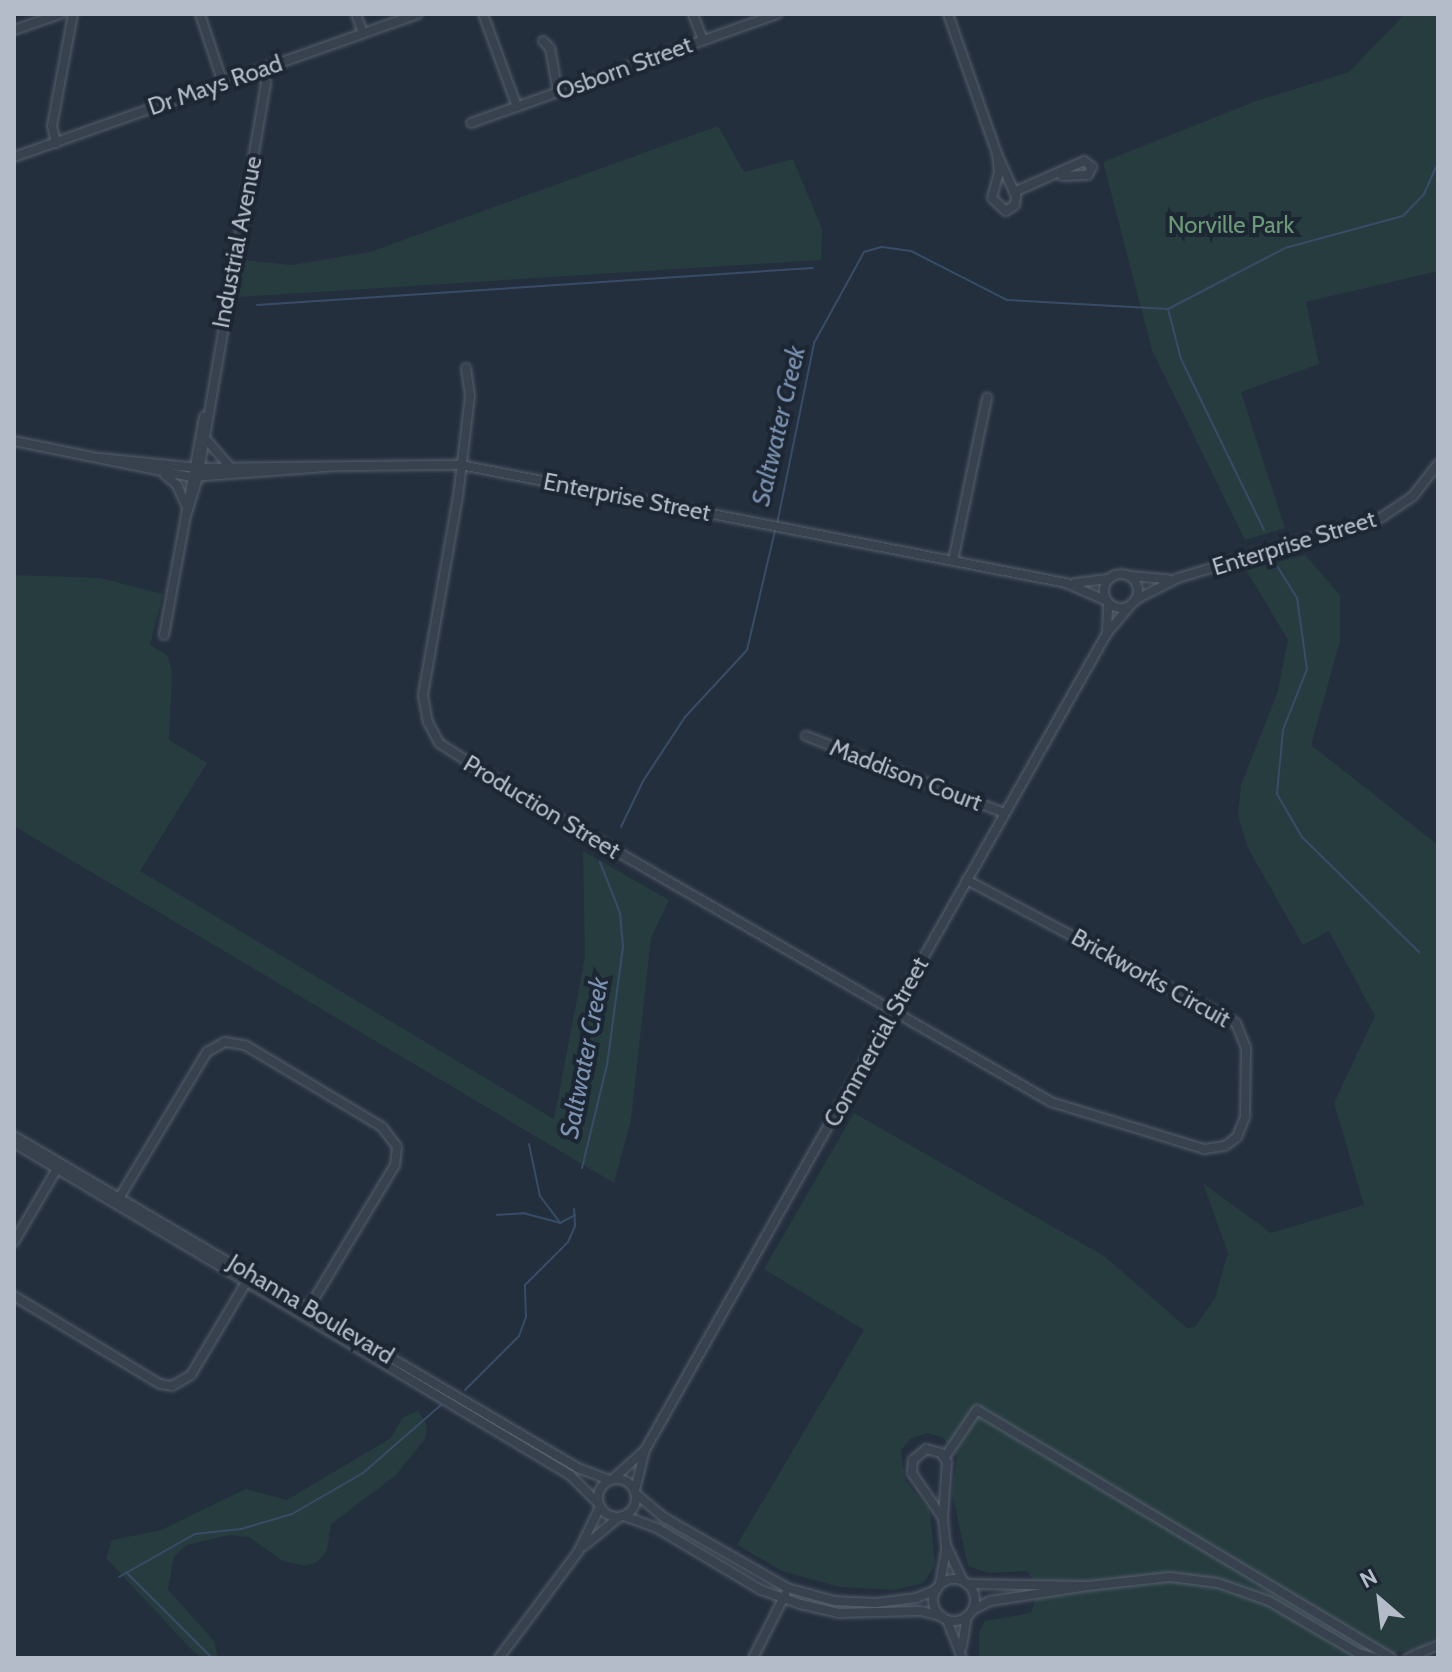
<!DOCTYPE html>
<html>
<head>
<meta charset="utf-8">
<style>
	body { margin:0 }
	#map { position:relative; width:1452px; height:1672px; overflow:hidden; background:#242f3e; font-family:Cabin,sans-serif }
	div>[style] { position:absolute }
	.green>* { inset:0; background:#263c3f }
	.stream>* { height:2px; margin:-1px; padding:0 1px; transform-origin:1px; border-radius:1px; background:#394c67 }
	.roads { filter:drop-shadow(0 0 2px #565f6c) drop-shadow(0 0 2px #565f6c) }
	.minor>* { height:8px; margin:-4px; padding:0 4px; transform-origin:4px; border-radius:4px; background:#38414e }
	.minor>.ring { margin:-4px; padding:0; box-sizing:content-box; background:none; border:8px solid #38414e; border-radius:50% }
	span { translate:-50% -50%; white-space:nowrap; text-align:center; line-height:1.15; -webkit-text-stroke:8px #1d2633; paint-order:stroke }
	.street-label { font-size:24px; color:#b4bcc9 }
	.park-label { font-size:24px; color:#6b9a76 }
	.water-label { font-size:26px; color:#7c92b1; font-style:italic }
	.frame { position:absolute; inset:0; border:16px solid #b4bcc9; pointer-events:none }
	.north { position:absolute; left:1340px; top:1560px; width:80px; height:80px; -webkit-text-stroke:6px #1d2633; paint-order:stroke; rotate:332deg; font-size:22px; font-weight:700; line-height:32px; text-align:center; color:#b4bcc9 }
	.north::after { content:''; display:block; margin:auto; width:28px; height:36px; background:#b4bcc9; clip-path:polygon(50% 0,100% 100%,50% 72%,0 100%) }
</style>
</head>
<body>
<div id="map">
	<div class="green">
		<i style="clip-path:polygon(1405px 14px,1438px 14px,1438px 271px,1306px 302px,1319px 364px,1241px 392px,1285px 528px,1245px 540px,1152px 350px,1103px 162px,1256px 101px,1349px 72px)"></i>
		<i style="clip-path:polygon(718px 126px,744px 172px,793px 159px,822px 229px,821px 260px,237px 297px,243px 260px,292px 265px,370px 252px)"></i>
		<i style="clip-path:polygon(1305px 555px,1340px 595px,1340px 641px,1311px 745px,1438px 845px,1438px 1636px,1420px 1648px,1394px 1653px,1399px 1658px,979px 1658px,979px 1633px,985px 1621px,1031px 1613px,1039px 1588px,1027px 1571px,989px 1573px,968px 1566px,952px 1493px,957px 1456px,942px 1437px,927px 1433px,910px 1439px,901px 1450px,905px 1480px,930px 1511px,935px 1565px,924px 1583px,895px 1590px,840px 1587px,782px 1571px,737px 1545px,864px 1330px,764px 1269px,854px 1113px,1104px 1256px,1187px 1328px,1195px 1327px,1215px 1298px,1228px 1253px,1203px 1183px,1271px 1233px,1364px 1205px,1334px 1103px,1375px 1016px,1329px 931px,1303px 945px,1248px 848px,1238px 816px,1241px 785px,1277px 694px,1288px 640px,1246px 570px)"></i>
		<i style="clip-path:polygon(14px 575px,100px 578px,163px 594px,150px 645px,168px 656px,172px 672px,169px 740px,207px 763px,140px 871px,554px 1119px,585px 957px,583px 851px,669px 900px,651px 938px,631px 1120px,614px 1183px,14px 826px)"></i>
		<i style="clip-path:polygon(418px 1411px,427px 1425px,425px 1439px,396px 1475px,331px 1524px,327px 1551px,317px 1562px,305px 1566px,283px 1561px,249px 1537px,229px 1535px,187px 1545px,174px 1556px,168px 1590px,214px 1641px,218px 1658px,202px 1658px,192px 1650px,106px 1558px,112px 1540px,161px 1530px,246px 1489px,287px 1500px,391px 1438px,402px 1418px)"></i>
	</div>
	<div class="stream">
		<i style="left:257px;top:305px;width:557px;rotate:-3.81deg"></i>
		<i style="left:1168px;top:309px;width:52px;rotate:75.4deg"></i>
		<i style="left:1181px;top:359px;width:190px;rotate:64.1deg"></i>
		<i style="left:777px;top:524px;width:185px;rotate:-78.4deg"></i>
		<i style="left:814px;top:343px;width:104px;rotate:-61.2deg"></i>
		<i style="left:864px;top:252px;width:19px;rotate:-16deg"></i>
		<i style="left:882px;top:247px;width:29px;rotate:8deg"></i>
		<i style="left:911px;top:251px;width:108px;rotate:27deg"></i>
		<i style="left:1007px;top:300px;width:161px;rotate:3.2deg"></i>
		<i style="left:1168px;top:309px;width:132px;rotate:-27.5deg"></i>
		<i style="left:1285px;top:248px;width:122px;rotate:-15.2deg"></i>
		<i style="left:1403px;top:216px;width:30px;rotate:-46deg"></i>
		<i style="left:1424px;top:194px;width:34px;rotate:-66deg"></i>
		<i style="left:1277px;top:566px;width:38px;rotate:58deg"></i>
		<i style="left:1297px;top:598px;width:72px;rotate:82deg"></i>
		<i style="left:1307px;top:669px;width:66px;rotate:111.5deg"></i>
		<i style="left:1283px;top:730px;width:64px;rotate:95.4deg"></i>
		<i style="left:1277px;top:794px;width:50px;rotate:59.8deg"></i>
		<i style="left:1302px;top:837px;width:164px;rotate:44.5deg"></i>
		<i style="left:621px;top:827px;width:51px;rotate:-64.4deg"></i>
		<i style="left:643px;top:781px;width:77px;rotate:-56.7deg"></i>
		<i style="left:685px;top:717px;width:91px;rotate:-47.2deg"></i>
		<i style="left:747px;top:650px;width:122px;rotate:-76.8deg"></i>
		<i style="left:529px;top:1144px;width:53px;rotate:78.1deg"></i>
		<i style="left:540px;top:1196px;width:34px;rotate:53deg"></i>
		<i style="left:560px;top:1223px;width:17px;rotate:-28deg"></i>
		<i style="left:582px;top:1168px;width:106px;rotate:-76.4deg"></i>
		<i style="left:607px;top:1065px;width:119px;rotate:-82.3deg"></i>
		<i style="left:623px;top:947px;width:34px;rotate:-95deg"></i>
		<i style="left:620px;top:913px;width:55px;rotate:-111.4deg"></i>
		<i style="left:497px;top:1215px;width:26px;rotate:-4deg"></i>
		<i style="left:523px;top:1213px;width:38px;rotate:15deg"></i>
		<i style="left:465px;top:1390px;width:76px;rotate:-45deg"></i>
		<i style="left:519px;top:1336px;width:20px;rotate:-70deg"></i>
		<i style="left:526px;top:1317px;width:32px;rotate:-92deg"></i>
		<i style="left:525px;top:1285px;width:61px;rotate:-45deg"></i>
		<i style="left:568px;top:1242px;width:17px;rotate:-66deg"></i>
		<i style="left:575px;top:1226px;width:17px;rotate:-93deg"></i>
		<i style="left:126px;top:1572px;width:122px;rotate:45deg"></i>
		<i style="left:119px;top:1577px;width:87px;rotate:-29.5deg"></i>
		<i style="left:195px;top:1534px;width:46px;rotate:-6.2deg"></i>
		<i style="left:241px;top:1529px;width:53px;rotate:-16.4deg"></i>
		<i style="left:292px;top:1514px;width:82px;rotate:-30deg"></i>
		<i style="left:363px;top:1473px;width:103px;rotate:-41.1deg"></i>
	</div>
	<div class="roads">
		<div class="minor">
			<i style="left:200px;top:14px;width:73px;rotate:71.6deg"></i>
			<i style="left:356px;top:14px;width:20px;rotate:70deg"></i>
			<i style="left:483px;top:14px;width:99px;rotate:69.9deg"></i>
			<i style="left:693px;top:14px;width:28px;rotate:69deg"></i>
			<i style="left:948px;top:14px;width:148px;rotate:70.7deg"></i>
			<i style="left:997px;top:154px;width:18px;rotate:84deg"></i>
			<i style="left:999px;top:172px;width:27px;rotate:105deg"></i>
			<i style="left:992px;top:198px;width:19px;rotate:43deg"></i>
			<i style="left:1006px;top:211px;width:11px;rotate:-34deg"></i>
			<i style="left:1015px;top:205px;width:9px;rotate:-84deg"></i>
			<i style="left:1016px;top:196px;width:46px;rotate:-114.3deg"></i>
			<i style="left:14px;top:30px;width:49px;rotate:-19.2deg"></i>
			<i style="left:543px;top:41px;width:10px;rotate:45deg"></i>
			<i style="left:550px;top:48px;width:45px;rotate:79.7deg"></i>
			<i style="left:471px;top:123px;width:325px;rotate:-19.6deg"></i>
			<i style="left:56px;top:143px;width:17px;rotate:-103deg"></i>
			<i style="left:52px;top:126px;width:114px;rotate:-79.4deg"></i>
			<i style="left:14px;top:157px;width:428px;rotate:-19.5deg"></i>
			<i style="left:1014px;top:192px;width:77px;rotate:-23.9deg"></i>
			<i style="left:1084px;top:161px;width:10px;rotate:37deg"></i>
			<i style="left:1092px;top:167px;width:9px;rotate:117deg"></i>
			<i style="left:1088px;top:175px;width:26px;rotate:178deg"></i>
			<i style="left:466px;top:368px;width:28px;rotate:82deg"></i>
			<i style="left:470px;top:396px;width:101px;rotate:96.8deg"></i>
			<i style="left:458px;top:496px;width:202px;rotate:100deg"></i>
			<i style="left:423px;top:695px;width:27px;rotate:80deg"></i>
			<i style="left:428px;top:722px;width:24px;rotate:62deg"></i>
			<i style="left:439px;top:743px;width:109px;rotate:32.7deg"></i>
			<i style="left:531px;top:802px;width:600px;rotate:29.98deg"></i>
			<i style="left:1051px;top:1102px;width:160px;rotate:17.1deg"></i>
			<i style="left:1204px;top:1149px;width:21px;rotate:-8deg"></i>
			<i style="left:1225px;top:1146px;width:15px;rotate:-37deg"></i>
			<i style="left:1237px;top:1137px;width:22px;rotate:-68deg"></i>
			<i style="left:1245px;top:1117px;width:69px;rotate:-89.2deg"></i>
			<i style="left:1246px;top:1048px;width:27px;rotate:-112deg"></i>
			<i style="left:1236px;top:1023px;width:305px;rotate:-152deg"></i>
			<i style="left:203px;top:436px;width:41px;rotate:48.9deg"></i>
			<i style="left:14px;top:441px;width:181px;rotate:11.5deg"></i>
			<i style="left:191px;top:477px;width:136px;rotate:-4.2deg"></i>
			<i style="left:101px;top:458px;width:98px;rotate:5.9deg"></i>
			<i style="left:198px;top:468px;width:263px;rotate:-0.7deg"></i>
			<i style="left:461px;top:465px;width:616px;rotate:11.04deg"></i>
			<i style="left:1066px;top:583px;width:45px;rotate:23.7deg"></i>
			<i style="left:165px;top:475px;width:16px;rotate:40deg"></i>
			<i style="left:177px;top:485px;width:22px;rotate:66deg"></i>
			<i style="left:187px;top:513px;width:38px;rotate:-73deg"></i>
			<i style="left:198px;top:477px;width:400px;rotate:-80.2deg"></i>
			<i style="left:266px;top:83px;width:15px;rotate:-110deg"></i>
			<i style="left:953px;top:561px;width:167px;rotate:-78.2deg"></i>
			<i class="ring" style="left:1104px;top:574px;width:26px;height:26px"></i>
			<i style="left:1130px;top:576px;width:38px;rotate:5deg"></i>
			<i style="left:1075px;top:583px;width:33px;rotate:-7deg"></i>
			<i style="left:1135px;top:600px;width:48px;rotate:-27.1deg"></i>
			<i style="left:1178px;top:578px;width:213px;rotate:-16.6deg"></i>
			<i style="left:1382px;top:517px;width:37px;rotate:-34deg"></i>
			<i style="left:1413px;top:496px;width:41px;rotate:-52deg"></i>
			<i style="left:1107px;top:633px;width:30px;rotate:-88deg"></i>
			<i style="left:164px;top:635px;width:222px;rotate:-79.6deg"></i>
			<i style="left:806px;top:736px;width:213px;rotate:21.2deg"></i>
			<i style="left:14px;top:1136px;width:654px;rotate:30.48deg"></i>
			<i style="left:578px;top:1468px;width:33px;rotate:21deg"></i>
			<i style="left:14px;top:1143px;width:648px;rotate:30.84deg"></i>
			<i style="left:570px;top:1475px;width:40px;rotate:45deg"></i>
			<i style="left:118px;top:1200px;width:173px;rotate:-59deg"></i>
			<i style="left:207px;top:1052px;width:21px;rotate:-29deg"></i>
			<i style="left:225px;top:1042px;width:20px;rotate:9deg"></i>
			<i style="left:245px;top:1045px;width:160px;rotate:30.9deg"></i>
			<i style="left:382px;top:1127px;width:25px;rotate:53deg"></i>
			<i style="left:397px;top:1147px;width:18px;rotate:96deg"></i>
			<i style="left:395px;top:1165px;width:168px;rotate:121.1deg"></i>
			<i style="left:14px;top:1242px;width:87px;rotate:-59.6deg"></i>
			<i style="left:14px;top:1296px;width:170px;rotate:31.1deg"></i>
			<i style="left:160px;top:1384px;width:12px;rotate:9deg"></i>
			<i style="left:172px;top:1386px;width:22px;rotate:-30deg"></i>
			<i style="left:191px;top:1375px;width:109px;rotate:-59.2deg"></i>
			<i style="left:945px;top:1457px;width:57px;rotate:-55.8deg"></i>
			<i style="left:977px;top:1410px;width:483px;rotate:30.9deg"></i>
			<i style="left:614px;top:1478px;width:40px;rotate:-42deg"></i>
			<i class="ring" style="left:598px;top:1479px;width:30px;height:30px"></i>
			<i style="left:635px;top:1490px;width:41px;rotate:-76deg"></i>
			<i style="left:645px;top:1450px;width:939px;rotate:-60.51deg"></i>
			<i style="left:1107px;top:633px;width:39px;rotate:-50deg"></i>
			<i style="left:636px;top:1494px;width:38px;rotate:40deg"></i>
			<i style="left:665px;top:1518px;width:141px;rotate:29.8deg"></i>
			<i style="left:787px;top:1588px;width:50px;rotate:15.2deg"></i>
			<i style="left:835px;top:1601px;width:41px;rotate:2.8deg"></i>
			<i style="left:876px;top:1603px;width:40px;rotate:-7.1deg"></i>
			<i style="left:916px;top:1598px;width:22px;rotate:-22deg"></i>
			<i style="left:624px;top:1516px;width:35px;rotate:20deg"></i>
			<i style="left:657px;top:1528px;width:121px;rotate:30.8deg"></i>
			<i style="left:761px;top:1590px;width:41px;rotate:19.7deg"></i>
			<i style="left:800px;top:1604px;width:39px;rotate:13deg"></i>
			<i style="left:838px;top:1613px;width:83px;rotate:-1.4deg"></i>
			<i style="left:921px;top:1611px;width:21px;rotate:14deg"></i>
			<i style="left:943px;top:1518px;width:55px;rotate:-124.6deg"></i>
			<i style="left:912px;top:1473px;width:13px;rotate:-86deg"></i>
			<i style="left:913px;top:1460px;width:17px;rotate:-40deg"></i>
			<i style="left:926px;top:1449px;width:16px;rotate:15deg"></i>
			<i style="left:941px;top:1453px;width:11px;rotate:56deg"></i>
			<i style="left:947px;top:1462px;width:56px;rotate:94.1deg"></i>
			<i style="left:943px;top:1518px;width:27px;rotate:84deg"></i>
			<i style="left:946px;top:1545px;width:38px;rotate:65deg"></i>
			<i style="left:584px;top:1546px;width:45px;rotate:-39.6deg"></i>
			<i class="ring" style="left:933px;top:1579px;width:34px;height:34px"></i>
			<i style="left:940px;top:1584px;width:35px;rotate:-80deg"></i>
			<i style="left:968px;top:1584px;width:120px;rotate:1deg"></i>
			<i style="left:1088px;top:1586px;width:99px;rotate:171.3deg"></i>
			<i style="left:990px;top:1601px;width:20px;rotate:153deg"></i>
			<i style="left:1088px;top:1586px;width:82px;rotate:-6.3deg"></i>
			<i style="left:1170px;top:1577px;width:48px;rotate:7.1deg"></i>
			<i style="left:1218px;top:1583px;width:54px;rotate:19.4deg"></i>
			<i style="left:1269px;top:1601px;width:103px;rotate:30.3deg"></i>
			<i style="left:1358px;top:1653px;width:18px;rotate:16deg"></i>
			<i style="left:947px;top:1620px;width:41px;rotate:68.5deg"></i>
			<i style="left:962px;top:1647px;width:31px;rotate:-81deg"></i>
			<i style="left:499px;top:1658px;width:132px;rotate:-53.3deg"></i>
			<i style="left:578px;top:1552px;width:50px;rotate:-63.9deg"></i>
			<i style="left:753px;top:1658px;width:71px;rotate:-63.1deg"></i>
			<i style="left:1408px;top:1658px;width:33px;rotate:-23deg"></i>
		</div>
	</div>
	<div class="street-label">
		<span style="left:624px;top:68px;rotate:-20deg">Osborn Street</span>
		<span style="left:215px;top:85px;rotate:-19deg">Dr Mays Road</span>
		<span style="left:237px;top:242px;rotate:-79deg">Industrial Avenue</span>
		<span style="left:627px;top:497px;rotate:11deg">Enterprise Street</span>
		<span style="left:1294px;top:543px;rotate:-17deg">Enterprise Street</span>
		<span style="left:906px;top:775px;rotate:21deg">Maddison Court</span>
		<span style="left:542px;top:807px;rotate:31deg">Production Street</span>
		<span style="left:1151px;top:978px;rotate:29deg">Brickworks Circuit</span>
		<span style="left:876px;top:1042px;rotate:-61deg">Commercial Street</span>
		<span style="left:311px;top:1309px;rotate:31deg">Johanna Boulevard</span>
	</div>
	<div class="park-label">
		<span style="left:1231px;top:225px">Norville Park</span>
	</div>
	<div class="water-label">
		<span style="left:779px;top:426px;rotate:-77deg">Saltwater Creek</span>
		<span style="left:585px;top:1058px;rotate:-79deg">Saltwater Creek</span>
	</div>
	<div class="frame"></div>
	<div class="north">N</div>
</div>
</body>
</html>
